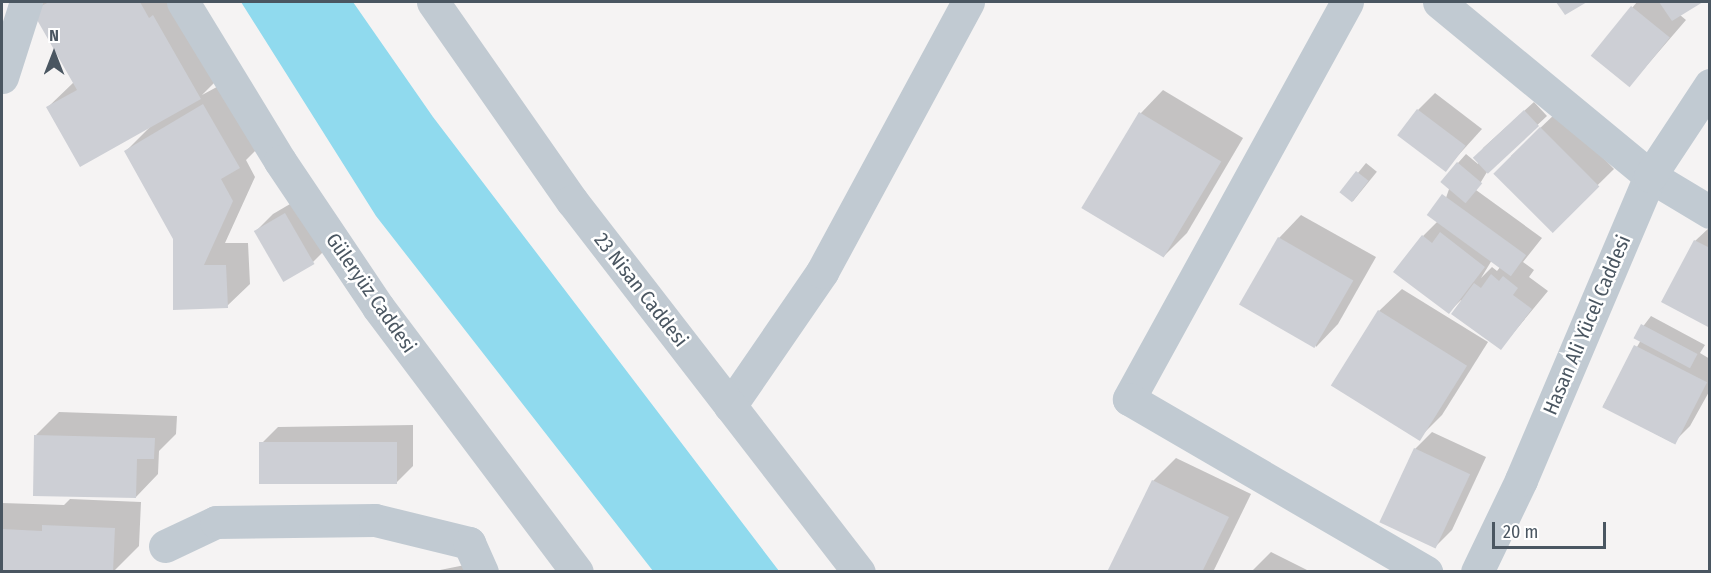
<!DOCTYPE html>
<html>
<head>
<meta charset="utf-8">
<style>
	body { margin:0 }
	#map { position:relative; width:1711px; height:573px; overflow:hidden; background:#f5f3f3; font-family:"Fira Sans Condensed",sans-serif }
	div>[style] { position:absolute }
	.water>* { inset:0; background:#90daee }
	.shadow>* { inset:0; background:#0003; transform-origin:0 0 }
	.building>* { inset:0; background:#cdcfd5; transform-origin:0 0 }
	.minor>* { height:33px; margin:-16.5px; padding:0 16.5px; transform-origin:16.5px; border-radius:16.5px; background:#c1cad2 }
	.tertiary>* { height:33px; margin:-16.5px; padding:0 16.5px; transform-origin:16.5px; border-radius:16.5px; background:#c1cad2 }
	span { translate:-50% -50%; white-space:nowrap; text-align:center; line-height:1.15; -webkit-text-stroke:5px #fff; paint-order:stroke }
	.street-label { font-size:20px; color:#4a5661 }
	.frame { position:absolute; inset:0; border:3px solid #4a5661; pointer-events:none }
	.north { position:absolute; left:24px; top:24px; width:60px; height:60px; -webkit-text-stroke:4px #fff; paint-order:stroke; rotate:0deg; font-size:16px; font-weight:700; line-height:24px; text-align:center; color:#4a5661 }
	.north::after { content:''; display:block; margin:auto; width:21px; height:27px; background:#4a5661; clip-path:polygon(50% 0,100% 100%,50% 72%,0 100%) }
	.scale { position:absolute; left:1492px; top:522px; width:114px; height:27px; box-sizing:border-box; border:3px solid #4a5661; border-top:0; padding-left:8px; font-size:18px; line-height:21px; white-space:nowrap; color:#4a5661; -webkit-text-stroke:4px #fff; paint-order:stroke }
</style>
</head>
<body>
<div id="map">
	<div class="water">
		<i style="clip-path:polygon(241px 2px,353px 2px,433px 117px,779px 571px,653px 571px,376px 216px)"></i>
	</div>
	<div class="shadow">
		<i style="clip-path:polygon(44px 2px,178px 2px,222px 75px,202px 95px,226px 82px,261px 145px,246px 160px,255px 177px,225px 243px,248px 243px,250px 284px,227px 306px,175px 238px,126px 151px,150px 127px,48px 107px,74px 82px,34px 12px)"></i>
		<i style="clip-path:polygon(1637px 2px,1700px 2px,1680px 15px,1686px 20px,1630px 85px,1592px 55px)"></i>
		<i style="clip-path:polygon(1163px 90px,1243px 138px,1187px 233px,1164px 256px,1083px 208px,1141px 113px)"></i>
		<i style="clip-path:polygon(1435px 93px,1482px 129px,1445px 170px,1418px 110px)"></i>
		<i style="clip-path:polygon(evenodd,1534px 102px,1547px 116px,1487px 172px,1476px 190px,1542px 238px,1523px 262px,1534px 270px,1529px 277px,1548px 291px,1501px 348px,1461px 300px,1449px 312px,1423px 236px,1438px 221px,1458px 163px,1466px 154px,1478px 164px,1483px 148px,1534px 102px,1492px 260px,1501px 266px,1497px 271px,1492px 267px,1481px 278px,1492px 260px)"></i>
		<i style="clip-path:polygon(1558px 111px,1614px 169px,1551px 231px,1511px 156px)"></i>
		<i style="left:1366px;top:163px;width:14px;height:38px;rotate:39deg"></i>
		<i style="clip-path:polygon(302px 197px,330px 245px,313px 262px,256px 231px,273px 214px)"></i>
		<i style="clip-path:polygon(1301px 215px,1376px 257px,1338px 324px,1316px 347px,1279px 238px)"></i>
		<i style="clip-path:polygon(1710px 227px,1710px 326px,1695px 241px)"></i>
		<i style="clip-path:polygon(1402px 289px,1488px 342px,1442px 415px,1419px 438px,1379px 311px)"></i>
		<i style="clip-path:polygon(1651px 316px,1705px 345px,1700px 353px,1710px 359px,1710px 390px,1690px 426px,1673px 443px,1603px 406px,1641px 340px,1635px 337px)"></i>
		<i style="clip-path:polygon(59px 412px,177px 416px,176px 434px,159px 451px,158px 474px,136px 497px,36px 435px)"></i>
		<i style="clip-path:polygon(413px 425px,413px 466px,396px 483px,261px 444px,278px 427px)"></i>
		<i style="clip-path:polygon(1432px 432px,1486px 457px,1452px 530px,1435px 547px,1415px 449px)"></i>
		<i style="clip-path:polygon(1176px 458px,1251px 494px,1213px 572px,1108px 572px,1153px 481px)"></i>
		<i style="clip-path:polygon(70px 499px,141px 502px,139px 546px,113px 572px,2px 572px,2px 503px,64px 505px)"></i>
		<i style="clip-path:polygon(1271px 552px,1311px 572px,1251px 572px)"></i>
		<i style="clip-path:polygon(490px 560px,492px 572px,430px 572px)"></i>
	</div>
	<div class="building">
		<i style="clip-path:polygon(49px 2px,140px 2px,149px 18px,153px 15px,201px 99px,80px 167px,46px 107px,77px 90px,32px 11px)"></i>
		<i style="clip-path:polygon(1556px 2px,1587px 2px,1565px 15px)"></i>
		<i style="clip-path:polygon(1659px 2px,1703px 2px,1672px 21px)"></i>
		<i style="left:1631px;top:6px;width:50px;height:64px;rotate:39deg"></i>
		<i style="clip-path:polygon(203px 104px,240px 168px,221px 179px,233px 201px,204px 265px,226px 265px,228px 308px,173px 310px,173px 239px,124px 151px)"></i>
		<i style="left:1417px;top:109px;width:61px;height:33px;rotate:37deg"></i>
		<i style="left:1524px;top:110px;width:22px;height:70px;rotate:47deg"></i>
		<i style="left:1139px;top:112px;width:96px;height:112px;rotate:31deg"></i>
		<i style="left:1540px;top:127px;width:84px;height:66px;rotate:45deg"></i>
		<i style="left:1457px;top:162px;width:33px;height:26px;rotate:40deg"></i>
		<i style="left:1356px;top:171px;width:16px;height:27px;rotate:38deg"></i>
		<i style="left:1442px;top:194px;width:104px;height:26px;rotate:36deg"></i>
		<i style="left:285px;top:213px;width:59px;height:36px;rotate:60deg"></i>
		<i style="clip-path:polygon(1440px 232px,1485px 267px,1449px 314px,1393px 272px,1422px 235px,1432px 243px)"></i>
		<i style="left:1278px;top:237px;width:87px;height:78px;rotate:30deg"></i>
		<i style="clip-path:polygon(1694px 240px,1710px 248px,1710px 328px,1661px 302px)"></i>
		<i style="clip-path:polygon(1491px 274px,1499px 281px,1503px 276px,1518px 288px,1513px 295px,1532px 309px,1501px 350px,1451px 314px,1474px 283px,1481px 288px)"></i>
		<i style="left:1378px;top:310px;width:105px;height:89px;rotate:32deg"></i>
		<i style="left:1641px;top:324px;width:64px;height:16px;rotate:28deg"></i>
		<i style="left:1634px;top:345px;width:82px;height:70px;rotate:27deg"></i>
		<i style="clip-path:polygon(34px 435px,155px 438px,154px 459px,137px 459px,136px 498px,33px 496px)"></i>
		<i style="left:397px;top:442px;width:42px;height:138px;rotate:90deg"></i>
		<i style="left:1414px;top:448px;width:62px;height:82px;rotate:25deg"></i>
		<i style="clip-path:polygon(1152px 480px,1229px 517px,1202px 572px,1107px 572px)"></i>
		<i style="clip-path:polygon(42px 525px,115px 528px,113px 572px,2px 572px,2px 529px,42px 531px)"></i>
	</div>
	<div class="minor">
		<i style="left:1347px;top:2px;width:453px;rotate:118.8deg"></i>
		<i style="left:1129px;top:399px;width:344px;rotate:30.2deg"></i>
		<i style="left:1439px;top:2px;width:273px;rotate:39.5deg"></i>
		<i style="left:1650px;top:176px;width:70px;rotate:31deg"></i>
		<i style="left:2px;top:77px;width:79px;rotate:-72.3deg"></i>
		<i style="left:730px;top:406px;width:163px;rotate:-55.5deg"></i>
		<i style="left:822px;top:272px;width:307px;rotate:-61.6deg"></i>
		<i style="left:165px;top:546px;width:56px;rotate:-25.2deg"></i>
		<i style="left:216px;top:522px;width:159px;rotate:-0.7deg"></i>
		<i style="left:375px;top:520px;width:97px;rotate:13.7deg"></i>
		<i style="left:469px;top:543px;width:32px;rotate:66deg"></i>
	</div>
	<div class="tertiary">
		<i style="left:183px;top:2px;width:186px;rotate:58.6deg"></i>
		<i style="left:280px;top:161px;width:176px;rotate:56.1deg"></i>
		<i style="left:378px;top:307px;width:331px;rotate:53.1deg"></i>
		<i style="left:433px;top:2px;width:243px;rotate:55.1deg"></i>
		<i style="left:572px;top:201px;width:469px;rotate:52.3deg"></i>
		<i style="left:1477px;top:572px;width:102px;rotate:-64.4deg"></i>
		<i style="left:1521px;top:480px;width:330px;rotate:-67deg"></i>
		<i style="left:1650px;top:176px;width:109px;rotate:-56.6deg"></i>
	</div>
	<div class="street-label">
		<span style="left:641px;top:290px;rotate:52deg">23 Nisan Caddesi</span>
		<span style="left:371px;top:293px;rotate:55deg">Güleryüz Caddesi</span>
		<span style="left:1587px;top:325px;rotate:-67deg">Hasan Ali Yücel Caddesi</span>
	</div>
	<div class="frame"></div>
	<div class="north">N</div>
	<div class="scale">20 m</div>
</div>
</body>
</html>
